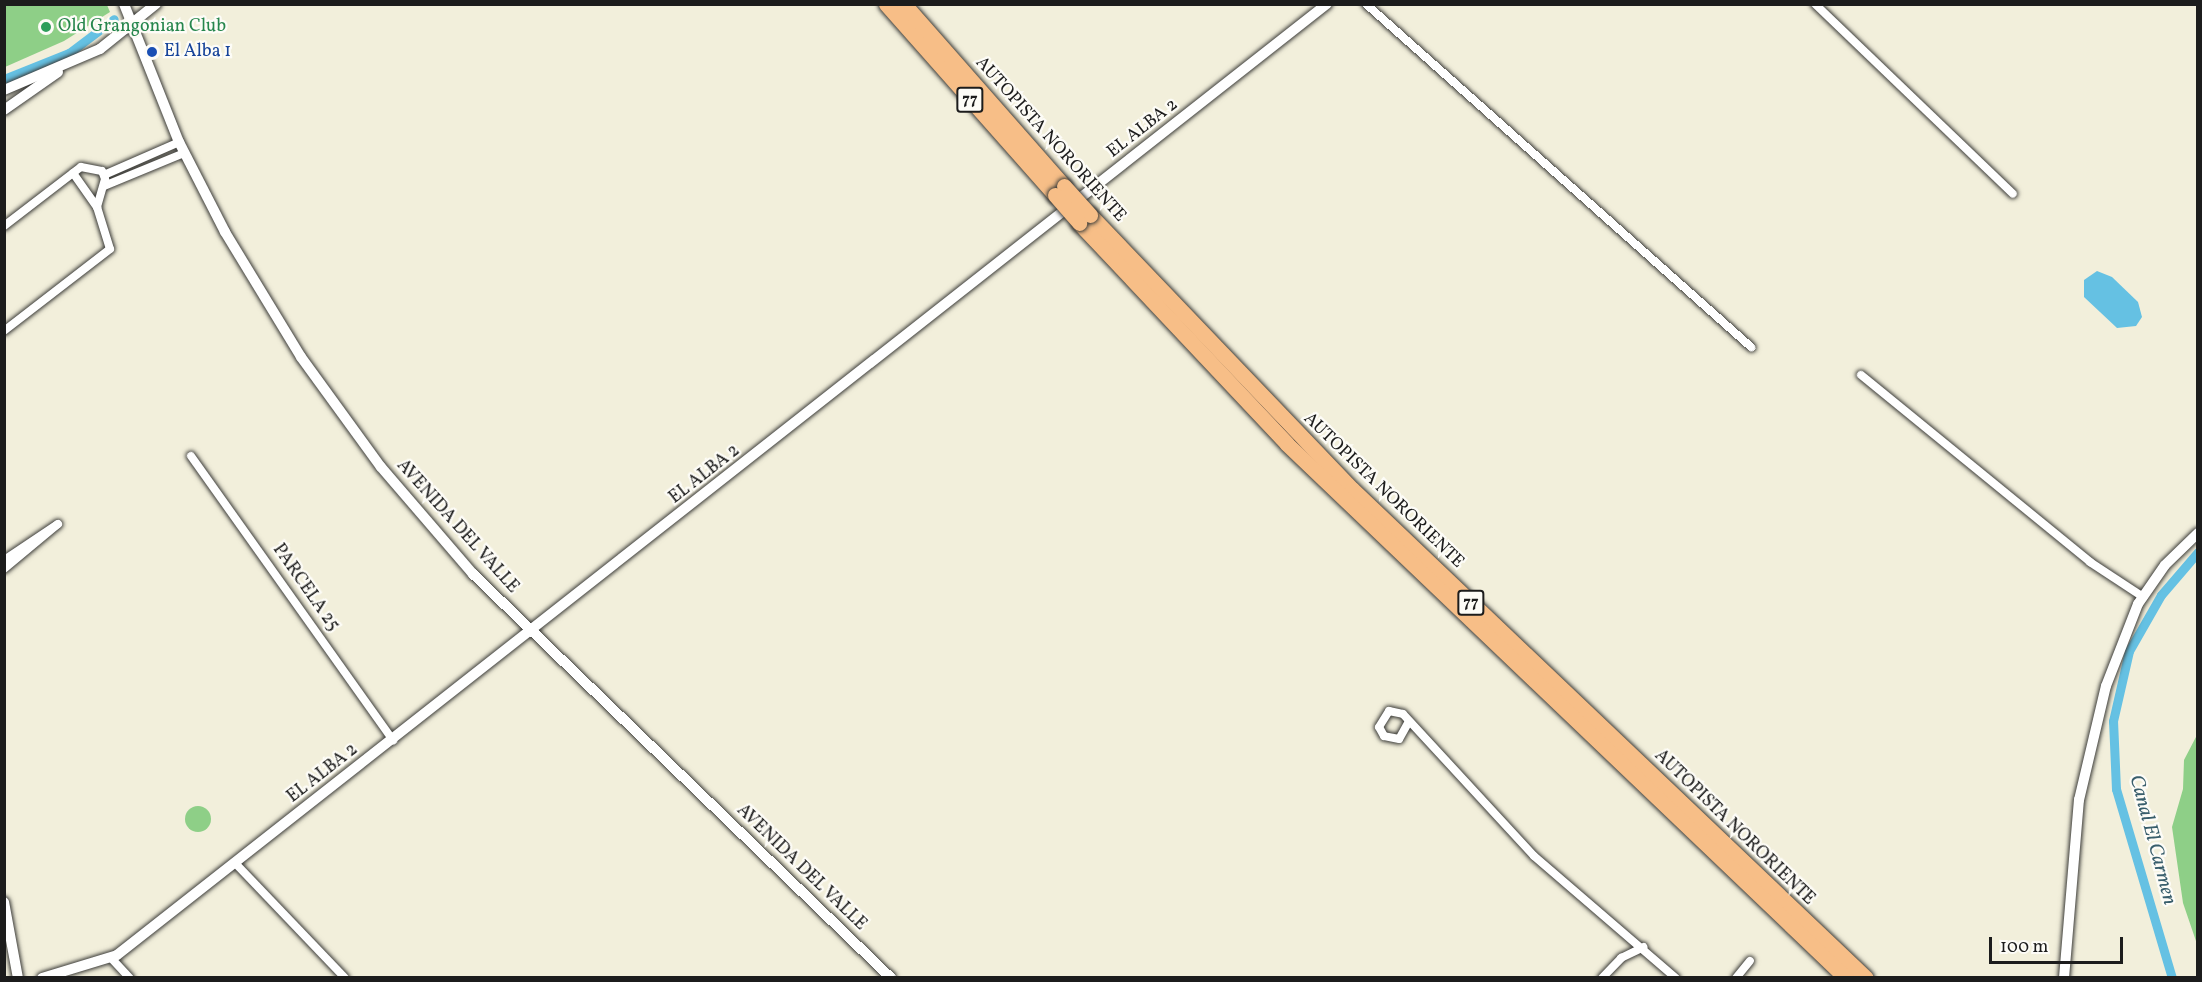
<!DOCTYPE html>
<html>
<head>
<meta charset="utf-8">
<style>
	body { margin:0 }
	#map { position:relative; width:2202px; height:982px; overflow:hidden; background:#f2efdb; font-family:Vollkorn,serif }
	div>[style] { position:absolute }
	.green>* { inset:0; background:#8ecf87 }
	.round { border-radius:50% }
	.water>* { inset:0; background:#65c1e3 }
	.canal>* { height:9px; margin:-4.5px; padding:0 4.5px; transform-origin:4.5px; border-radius:4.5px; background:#65c1e3 }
	.roads { filter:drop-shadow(0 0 2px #3c3c39) drop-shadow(0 0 2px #3c3c39) }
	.minor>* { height:8px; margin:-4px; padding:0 4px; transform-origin:4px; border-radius:4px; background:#fff }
	.tertiary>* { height:10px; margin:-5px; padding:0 5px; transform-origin:5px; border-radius:5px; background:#fff }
	.motorway>* { height:15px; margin:-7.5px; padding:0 7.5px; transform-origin:7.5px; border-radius:7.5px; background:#f7be87 }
	.bridges { filter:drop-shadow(0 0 2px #3c3c39) drop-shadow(0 0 2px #3c3c39) }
	.motorway-bridge>* { height:15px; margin:-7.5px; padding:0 7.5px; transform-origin:7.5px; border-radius:7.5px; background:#f7be87 }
	.dots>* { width:16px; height:16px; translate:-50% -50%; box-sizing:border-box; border:3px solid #fdfcf7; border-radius:50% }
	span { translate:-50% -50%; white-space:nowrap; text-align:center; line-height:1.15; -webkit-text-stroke:4.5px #fdfcf7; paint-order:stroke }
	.shield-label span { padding:2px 4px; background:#fdfcf7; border:2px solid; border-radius:4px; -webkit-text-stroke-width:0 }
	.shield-label { font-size:16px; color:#1c1c1c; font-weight:700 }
	.leisure-label { font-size:18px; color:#27864d }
	.left { translate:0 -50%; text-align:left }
	.transit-label { font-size:18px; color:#164399 }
	.street-label { font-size:18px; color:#1c1c1c }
	.water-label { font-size:20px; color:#395e6c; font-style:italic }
	.frame { position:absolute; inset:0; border:6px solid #1c1c1c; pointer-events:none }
	.scale { position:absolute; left:1989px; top:937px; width:134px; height:27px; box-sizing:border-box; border:3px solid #1c1c1c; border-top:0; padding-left:8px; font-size:18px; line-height:21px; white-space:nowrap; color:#1c1c1c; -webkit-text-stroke:4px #fdfcf7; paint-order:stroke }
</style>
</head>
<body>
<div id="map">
	<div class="green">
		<i style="clip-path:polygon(5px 4px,107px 5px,110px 12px,64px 41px,5px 67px)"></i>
		<i style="clip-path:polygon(2197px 735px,2197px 944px,2183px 903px,2172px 827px,2183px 789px,2184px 760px)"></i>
		<i class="round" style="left:185px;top:806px;width:26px;height:26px"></i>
	</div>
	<div class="water">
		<i style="clip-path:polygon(2097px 271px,2112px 277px,2138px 302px,2142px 317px,2136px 326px,2117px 328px,2084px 297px,2084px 280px)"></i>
	</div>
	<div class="canal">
		<i style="left:4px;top:79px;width:70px;rotate:-21.8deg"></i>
		<i style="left:69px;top:53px;width:56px;rotate:-37.1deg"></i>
		<i style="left:2172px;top:978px;width:197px;rotate:-106.5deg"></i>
		<i style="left:2116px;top:789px;width:68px;rotate:-92.5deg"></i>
		<i style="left:2113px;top:721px;width:72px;rotate:-77.1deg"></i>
		<i style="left:2129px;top:651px;width:64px;rotate:-60.3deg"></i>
		<i style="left:2161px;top:595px;width:57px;rotate:-49.3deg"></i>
	</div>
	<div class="roads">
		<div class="minor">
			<i style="left:1366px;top:4px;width:516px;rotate:41.7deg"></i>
			<i style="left:1815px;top:4px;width:274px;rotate:43.8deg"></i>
			<i style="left:73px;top:173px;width:42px;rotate:54.8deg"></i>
			<i style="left:104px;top:175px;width:82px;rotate:-23.7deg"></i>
			<i style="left:104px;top:186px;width:87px;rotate:-22.4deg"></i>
			<i style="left:4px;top:226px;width:97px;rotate:-37.5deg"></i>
			<i style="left:81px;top:167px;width:21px;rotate:11deg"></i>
			<i style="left:102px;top:171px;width:9px;rotate:69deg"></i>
			<i style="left:105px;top:179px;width:29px;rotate:106deg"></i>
			<i style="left:97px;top:207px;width:44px;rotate:72.8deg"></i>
			<i style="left:110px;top:249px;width:134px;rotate:142.3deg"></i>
			<i style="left:1861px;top:375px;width:296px;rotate:39.2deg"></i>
			<i style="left:2090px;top:562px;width:64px;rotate:33.4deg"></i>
			<i style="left:191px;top:456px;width:349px;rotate:54.6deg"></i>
			<i style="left:4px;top:560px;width:65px;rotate:-33.7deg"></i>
			<i style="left:4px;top:569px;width:70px;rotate:-39.8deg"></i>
			<i style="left:1408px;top:723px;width:18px;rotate:119deg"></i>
			<i style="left:1399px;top:739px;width:15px;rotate:-169deg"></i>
			<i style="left:1384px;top:736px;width:10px;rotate:-119deg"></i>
			<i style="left:1379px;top:727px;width:19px;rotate:-58deg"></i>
			<i style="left:1389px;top:711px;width:14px;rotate:12deg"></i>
			<i style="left:1403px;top:714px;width:193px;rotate:47.3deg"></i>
			<i style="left:1534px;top:856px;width:187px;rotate:40.7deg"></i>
			<i style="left:235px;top:863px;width:159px;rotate:46.3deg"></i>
			<i style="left:112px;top:959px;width:26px;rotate:47deg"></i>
			<i style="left:1602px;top:978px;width:28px;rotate:-46deg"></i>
			<i style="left:1621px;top:958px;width:25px;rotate:-26deg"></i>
			<i style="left:1736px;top:978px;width:22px;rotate:-51deg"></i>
		</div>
		<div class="tertiary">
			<i style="left:124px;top:4px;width:149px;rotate:68.3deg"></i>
			<i style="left:179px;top:142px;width:101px;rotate:62.9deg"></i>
			<i style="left:225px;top:232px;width:146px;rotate:58.7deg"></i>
			<i style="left:301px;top:357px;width:136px;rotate:54deg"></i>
			<i style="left:381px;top:467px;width:141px;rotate:49.3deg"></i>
			<i style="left:473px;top:574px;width:581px;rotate:44.02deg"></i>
			<i style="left:4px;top:90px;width:104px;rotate:-23.1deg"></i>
			<i style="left:100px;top:49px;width:72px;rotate:-38.8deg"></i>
			<i style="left:4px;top:110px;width:66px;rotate:-35.1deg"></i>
			<i style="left:4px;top:902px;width:77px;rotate:79.6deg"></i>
			<i style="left:42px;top:978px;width:78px;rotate:-17deg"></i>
			<i style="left:117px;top:955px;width:1539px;rotate:-38.17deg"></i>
			<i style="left:2064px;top:978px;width:179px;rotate:-85.2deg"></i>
			<i style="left:2079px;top:800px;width:117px;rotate:-76.7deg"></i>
			<i style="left:2106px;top:686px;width:88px;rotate:-68.7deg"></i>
			<i style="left:2138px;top:604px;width:47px;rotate:-55.3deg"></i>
			<i style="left:2165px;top:565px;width:46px;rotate:-44.1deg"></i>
		</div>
		<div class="motorway">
			<i style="left:886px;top:4px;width:255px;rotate:48.5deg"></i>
			<i style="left:904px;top:4px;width:242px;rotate:48.7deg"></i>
			<i style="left:1090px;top:215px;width:379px;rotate:46.3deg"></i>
			<i style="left:1352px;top:489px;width:709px;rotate:43.57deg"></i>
			<i style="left:1079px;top:223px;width:303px;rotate:46.7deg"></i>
			<i style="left:1287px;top:444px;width:773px;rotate:43.69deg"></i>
		</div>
	</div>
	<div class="bridges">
		<div class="motorway-bridge">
			<i style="left:1064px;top:186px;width:39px;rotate:48deg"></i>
			<i style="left:1055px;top:195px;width:37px;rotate:49deg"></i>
		</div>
	</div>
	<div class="dots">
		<i style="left:46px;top:27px;background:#2e9e5b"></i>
		<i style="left:152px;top:52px;background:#1a4fb4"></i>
	</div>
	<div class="shield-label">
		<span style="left:970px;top:100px">77</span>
		<span style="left:1471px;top:603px">77</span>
	</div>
	<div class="leisure-label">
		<span class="left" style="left:58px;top:27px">Old Grangonian Club</span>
	</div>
	<div class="transit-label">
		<span class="left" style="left:164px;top:52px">El Alba 1</span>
	</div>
	<div class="street-label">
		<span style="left:1143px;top:129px;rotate:-38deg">EL ALBA 2</span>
		<span style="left:1050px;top:140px;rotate:48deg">AUTOPISTA NORORIENTE</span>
		<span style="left:705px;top:475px;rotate:-38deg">EL ALBA 2</span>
		<span style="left:1383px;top:491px;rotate:44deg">AUTOPISTA NORORIENTE</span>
		<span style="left:457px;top:527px;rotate:48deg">AVENIDA DEL VALLE</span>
		<span style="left:305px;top:588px;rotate:55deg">PARCELA 25</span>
		<span style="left:323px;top:774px;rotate:-38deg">EL ALBA 2</span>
		<span style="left:1734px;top:828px;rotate:44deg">AUTOPISTA NORORIENTE</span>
		<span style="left:801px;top:868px;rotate:44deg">AVENIDA DEL VALLE</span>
	</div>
	<div class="water-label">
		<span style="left:2152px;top:840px;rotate:75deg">Canal El Carmen</span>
	</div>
	<div class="frame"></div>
	<div class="scale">100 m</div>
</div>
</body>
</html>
